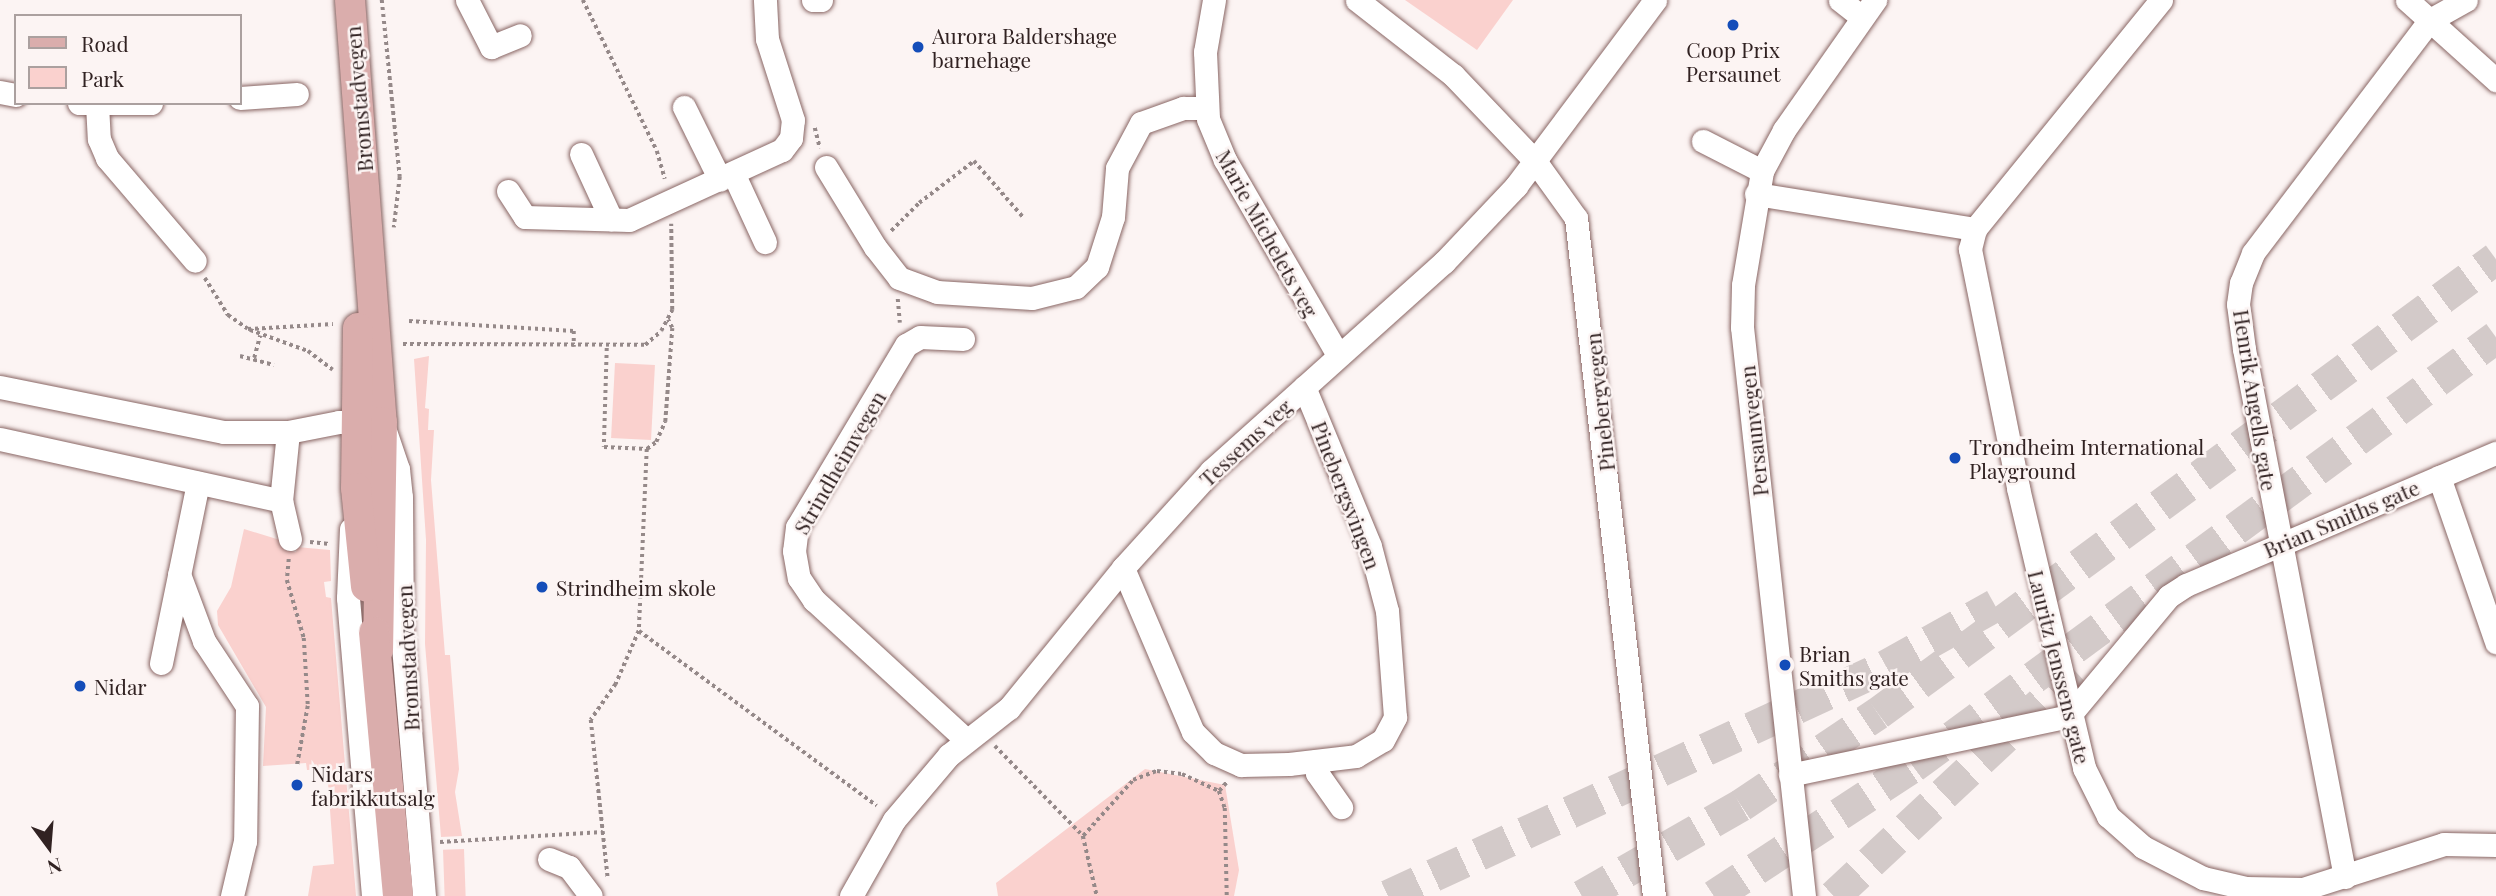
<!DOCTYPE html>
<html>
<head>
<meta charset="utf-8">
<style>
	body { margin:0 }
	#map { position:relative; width:2496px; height:896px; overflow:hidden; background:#fcf4f3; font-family:"Playfair Display",serif }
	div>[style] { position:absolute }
	.green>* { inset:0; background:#fad1ce; transform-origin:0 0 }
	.highway-tunnel>* { height:33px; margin-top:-16.5px; transform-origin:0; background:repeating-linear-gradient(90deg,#d3cac9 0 33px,transparent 0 50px) }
	.path>* { height:3.5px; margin-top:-1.75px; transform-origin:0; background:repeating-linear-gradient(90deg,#958989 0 3.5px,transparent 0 7px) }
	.roads { filter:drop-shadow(0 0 2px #896664) drop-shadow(0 0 2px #896664) }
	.minor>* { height:23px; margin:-11.5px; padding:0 11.5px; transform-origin:11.5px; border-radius:11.5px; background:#fff }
	.major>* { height:30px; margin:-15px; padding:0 15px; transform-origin:15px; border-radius:15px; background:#daadac }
	.dots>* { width:19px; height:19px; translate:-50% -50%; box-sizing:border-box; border:4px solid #fcf4f3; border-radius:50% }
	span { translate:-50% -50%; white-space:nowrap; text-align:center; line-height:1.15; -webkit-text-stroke:5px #fcf4f3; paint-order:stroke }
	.poi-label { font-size:21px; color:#312222 }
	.left { translate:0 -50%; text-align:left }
	.street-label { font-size:21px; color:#312222 }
	.legend { position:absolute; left:14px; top:14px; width:228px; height:91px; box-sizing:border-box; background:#fcf4f3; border:2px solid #aba09f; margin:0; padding:9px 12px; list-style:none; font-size:21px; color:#312222 }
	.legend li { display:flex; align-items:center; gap:14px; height:35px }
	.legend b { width:35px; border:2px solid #aba09f }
	.north { position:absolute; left:14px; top:812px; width:70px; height:70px; -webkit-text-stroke:5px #fcf4f3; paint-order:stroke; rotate:164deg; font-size:19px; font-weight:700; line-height:28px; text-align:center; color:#312222 }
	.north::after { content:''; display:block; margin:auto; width:24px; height:32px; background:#312222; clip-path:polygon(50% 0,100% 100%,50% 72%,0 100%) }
</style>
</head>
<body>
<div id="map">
	<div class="green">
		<i style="clip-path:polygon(1405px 0,1513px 0,1477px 50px)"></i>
		<i style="clip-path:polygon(429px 356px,425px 408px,429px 409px,428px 430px,434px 430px,431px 480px,445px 655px,450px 655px,459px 769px,455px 792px,462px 836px,441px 837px,425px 644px,426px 540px,414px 359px)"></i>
		<i style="left:615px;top:363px;width:40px;height:75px;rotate:3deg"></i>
		<i style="clip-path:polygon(244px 529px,280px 540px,284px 550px,296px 552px,297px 547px,330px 550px,331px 581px,324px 582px,326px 597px,331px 598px,356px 896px,308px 896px,313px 866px,334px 864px,327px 769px,307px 770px,306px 763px,263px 766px,266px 707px,218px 625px,217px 611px,231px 587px)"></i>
		<i style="clip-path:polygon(1145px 769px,1225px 785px,1239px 870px,1234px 896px,998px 896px,996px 883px)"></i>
		<i style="left:464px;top:849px;width:47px;height:21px;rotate:88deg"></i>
	</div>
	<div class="highway-tunnel">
		<i style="left:1388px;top:896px;width:549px;rotate:-24.79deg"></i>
		<i style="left:1886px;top:666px;width:125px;rotate:-29.2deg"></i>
		<i style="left:1582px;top:896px;width:183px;rotate:-29.8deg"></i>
		<i style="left:1741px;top:805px;width:165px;rotate:-33.9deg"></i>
		<i style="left:1878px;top:713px;width:767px;rotate:-36.36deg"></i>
		<i style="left:1714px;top:896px;width:238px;rotate:-33.2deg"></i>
		<i style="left:1913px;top:766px;width:724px;rotate:-36.35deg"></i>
		<i style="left:1834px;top:896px;width:330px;rotate:-43deg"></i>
	</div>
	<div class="path">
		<i style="left:382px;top:0;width:178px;rotate:84.2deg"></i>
		<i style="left:400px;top:177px;width:51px;rotate:96.7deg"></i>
		<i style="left:583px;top:0;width:168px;rotate:63.9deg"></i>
		<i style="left:657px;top:151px;width:29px;rotate:74deg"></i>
		<i style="left:815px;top:128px;width:21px;rotate:76deg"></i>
		<i style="left:891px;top:231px;width:40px;rotate:-45deg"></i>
		<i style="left:919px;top:203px;width:69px;rotate:-37.4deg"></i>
		<i style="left:974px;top:161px;width:74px;rotate:48.8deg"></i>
		<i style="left:205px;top:278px;width:44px;rotate:58.1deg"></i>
		<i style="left:228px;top:315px;width:24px;rotate:35deg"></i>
		<i style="left:248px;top:329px;width:85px;rotate:-3.4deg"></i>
		<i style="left:898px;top:299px;width:24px;rotate:85deg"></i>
		<i style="left:409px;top:321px;width:165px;rotate:3.5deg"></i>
		<i style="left:574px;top:331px;width:16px;rotate:90deg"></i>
		<i style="left:250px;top:330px;width:62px;rotate:19.9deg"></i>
		<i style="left:308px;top:351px;width:31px;rotate:37deg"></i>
		<i style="left:403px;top:344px;width:242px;rotate:0.2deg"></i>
		<i style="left:645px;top:345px;width:21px;rotate:-41deg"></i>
		<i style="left:661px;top:331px;width:24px;rotate:-62deg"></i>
		<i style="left:672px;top:310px;width:86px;rotate:-90.7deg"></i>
		<i style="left:607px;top:348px;width:99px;rotate:91.7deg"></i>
		<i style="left:604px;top:447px;width:43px;rotate:2.7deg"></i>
		<i style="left:647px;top:449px;width:182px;rotate:92.5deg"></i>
		<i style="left:639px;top:631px;width:58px;rotate:113.5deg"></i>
		<i style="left:616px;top:684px;width:44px;rotate:124.8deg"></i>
		<i style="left:591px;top:720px;width:160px;rotate:83.9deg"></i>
		<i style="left:240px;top:356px;width:35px;rotate:15deg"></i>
		<i style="left:254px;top:358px;width:23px;rotate:-75deg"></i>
		<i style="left:647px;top:449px;width:11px;rotate:-38deg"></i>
		<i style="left:656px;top:442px;width:22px;rotate:-66deg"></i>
		<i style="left:665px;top:422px;width:94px;rotate:-85.7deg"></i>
		<i style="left:672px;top:328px;width:9px;rotate:-117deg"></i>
		<i style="left:310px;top:542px;width:20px;rotate:6deg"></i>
		<i style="left:289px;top:559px;width:21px;rotate:95deg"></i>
		<i style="left:287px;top:580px;width:60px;rotate:73.7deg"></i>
		<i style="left:304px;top:638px;width:68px;rotate:86.6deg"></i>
		<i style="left:308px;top:706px;width:62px;rotate:100.2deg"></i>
		<i style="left:639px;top:631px;width:295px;rotate:36.3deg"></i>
		<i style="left:995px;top:746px;width:126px;rotate:45.6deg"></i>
		<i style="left:1083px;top:836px;width:62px;rotate:76.9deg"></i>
		<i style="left:1219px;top:791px;width:18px;rotate:71deg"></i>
		<i style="left:1225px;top:808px;width:88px;rotate:88.7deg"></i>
		<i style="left:1083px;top:836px;width:75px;rotate:-48.2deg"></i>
		<i style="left:1133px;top:780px;width:26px;rotate:-21deg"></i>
		<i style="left:1157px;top:771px;width:25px;rotate:7deg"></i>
		<i style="left:1182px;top:774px;width:41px;rotate:24.7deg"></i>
		<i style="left:1219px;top:791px;width:11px;rotate:-49deg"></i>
		<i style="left:440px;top:842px;width:163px;rotate:-3.5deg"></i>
	</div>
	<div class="roads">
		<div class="minor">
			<i style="left:467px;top:0;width:53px;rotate:62.9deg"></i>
			<i style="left:491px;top:47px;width:31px;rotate:-22deg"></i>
			<i style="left:813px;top:0;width:8px"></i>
			<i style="left:1214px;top:0;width:53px;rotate:99.8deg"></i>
			<i style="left:1205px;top:52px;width:67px;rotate:87.4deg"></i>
			<i style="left:1208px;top:119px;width:44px;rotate:67.5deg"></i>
			<i style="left:1225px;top:160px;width:225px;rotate:59.9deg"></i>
			<i style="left:1357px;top:0;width:122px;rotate:38deg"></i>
			<i style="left:1453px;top:75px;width:119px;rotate:46.4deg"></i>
			<i style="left:1535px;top:161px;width:70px;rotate:54.3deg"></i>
			<i style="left:1576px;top:218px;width:682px;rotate:83.44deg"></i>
			<i style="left:1840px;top:0;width:28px;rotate:38deg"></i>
			<i style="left:2161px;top:0;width:295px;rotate:129.1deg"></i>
			<i style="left:1975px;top:229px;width:21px;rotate:104deg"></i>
			<i style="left:1970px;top:249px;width:244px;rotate:78.6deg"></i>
			<i style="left:2018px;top:488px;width:288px;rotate:76.7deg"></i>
			<i style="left:2084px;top:768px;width:54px;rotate:63.4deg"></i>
			<i style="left:2108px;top:816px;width:47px;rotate:41.5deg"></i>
			<i style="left:2143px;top:847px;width:68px;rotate:27.3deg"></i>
			<i style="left:2203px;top:878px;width:44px;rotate:13.1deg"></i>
			<i style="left:2246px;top:888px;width:57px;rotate:1deg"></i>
			<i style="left:2303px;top:889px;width:148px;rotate:-17.7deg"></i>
			<i style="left:2444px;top:844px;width:52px;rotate:1.1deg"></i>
			<i style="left:2407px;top:0;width:120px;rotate:42deg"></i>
			<i style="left:0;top:92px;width:16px;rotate:11deg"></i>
			<i style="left:240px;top:98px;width:57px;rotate:-4deg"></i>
			<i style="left:79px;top:103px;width:72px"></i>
			<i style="left:97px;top:104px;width:35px;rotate:87deg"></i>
			<i style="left:99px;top:139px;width:21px;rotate:67deg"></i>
			<i style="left:107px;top:158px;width:135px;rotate:49.5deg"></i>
			<i style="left:684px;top:107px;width:81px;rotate:63.7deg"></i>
			<i style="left:1703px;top:141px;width:66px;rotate:27deg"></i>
			<i style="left:581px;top:154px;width:72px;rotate:65.2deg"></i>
			<i style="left:826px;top:167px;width:94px;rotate:58.5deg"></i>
			<i style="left:875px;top:247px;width:39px;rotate:52deg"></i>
			<i style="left:899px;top:278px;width:40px;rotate:20.2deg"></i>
			<i style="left:937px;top:292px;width:95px;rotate:3.6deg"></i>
			<i style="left:1032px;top:298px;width:45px;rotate:-14deg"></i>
			<i style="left:1076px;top:287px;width:29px;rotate:-44deg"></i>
			<i style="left:1097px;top:267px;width:52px;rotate:-72.3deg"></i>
			<i style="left:1113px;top:217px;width:49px;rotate:-85.3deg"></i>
			<i style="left:1117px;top:168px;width:51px;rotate:-61.9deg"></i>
			<i style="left:1141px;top:123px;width:45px;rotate:-19.7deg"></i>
			<i style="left:1183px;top:108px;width:24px"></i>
			<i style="left:734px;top:175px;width:74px;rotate:65.2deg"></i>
			<i style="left:508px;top:191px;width:31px;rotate:57deg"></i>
			<i style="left:525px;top:217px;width:104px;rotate:1.7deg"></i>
			<i style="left:629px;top:220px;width:168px;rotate:-24.6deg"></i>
			<i style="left:782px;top:150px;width:15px;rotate:-53deg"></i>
			<i style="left:791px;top:138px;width:18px;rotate:-84deg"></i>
			<i style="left:793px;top:120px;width:85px;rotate:-107.8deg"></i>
			<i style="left:767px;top:39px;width:39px;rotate:-93deg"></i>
			<i style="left:1756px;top:194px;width:222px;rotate:9.1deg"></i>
			<i style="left:963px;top:339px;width:43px;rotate:-177.3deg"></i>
			<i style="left:920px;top:337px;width:16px;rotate:150deg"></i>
			<i style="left:906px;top:345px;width:212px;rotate:120.9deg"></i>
			<i style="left:797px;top:527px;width:24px;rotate:97deg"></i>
			<i style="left:794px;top:551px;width:27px;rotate:80deg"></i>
			<i style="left:799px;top:578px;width:27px;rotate:56deg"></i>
			<i style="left:814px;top:600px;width:207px;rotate:42.6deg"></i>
			<i style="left:0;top:387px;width:228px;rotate:11.4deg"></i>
			<i style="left:224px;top:432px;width:64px"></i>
			<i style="left:0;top:439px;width:288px;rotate:12.4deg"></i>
			<i style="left:2439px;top:477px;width:175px;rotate:70.9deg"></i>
			<i style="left:351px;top:529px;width:69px;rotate:92.5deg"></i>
			<i style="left:348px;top:598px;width:299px;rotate:85.2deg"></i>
			<i style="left:290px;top:539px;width:39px;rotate:-103deg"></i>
			<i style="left:281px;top:501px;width:69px;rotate:-84.2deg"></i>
			<i style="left:288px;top:432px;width:52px;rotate:-11.1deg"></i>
			<i style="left:339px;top:422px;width:43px"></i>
			<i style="left:382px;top:422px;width:50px;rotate:71.2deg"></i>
			<i style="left:398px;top:469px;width:28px;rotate:84deg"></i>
			<i style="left:401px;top:497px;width:137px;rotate:89.6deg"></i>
			<i style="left:402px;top:634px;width:263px;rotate:85.2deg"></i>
			<i style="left:1123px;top:568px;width:178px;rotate:66.9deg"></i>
			<i style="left:1193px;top:732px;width:30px;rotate:45deg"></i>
			<i style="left:1214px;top:753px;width:30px;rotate:24deg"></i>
			<i style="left:1241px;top:765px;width:48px;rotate:-1.2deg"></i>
			<i style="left:1289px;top:764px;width:67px;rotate:-6.8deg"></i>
			<i style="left:1356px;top:756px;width:31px;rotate:-31deg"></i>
			<i style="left:1383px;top:740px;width:26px;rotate:-62deg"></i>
			<i style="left:1395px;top:717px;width:106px;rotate:-94.3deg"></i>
			<i style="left:1387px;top:611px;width:67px;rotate:-104.7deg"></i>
			<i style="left:1370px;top:546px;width:172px;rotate:-112.5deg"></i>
			<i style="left:179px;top:574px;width:72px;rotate:69.5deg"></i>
			<i style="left:204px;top:641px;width:78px;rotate:56.5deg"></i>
			<i style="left:247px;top:706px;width:135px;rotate:90.8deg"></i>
			<i style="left:245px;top:841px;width:57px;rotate:103.3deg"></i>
			<i style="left:161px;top:663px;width:184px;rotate:-78.4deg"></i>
			<i style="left:1316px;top:761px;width:12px;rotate:85deg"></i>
			<i style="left:1317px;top:773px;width:42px;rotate:54.8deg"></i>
			<i style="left:1790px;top:775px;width:285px;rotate:-11.9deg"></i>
			<i style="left:2069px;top:716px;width:156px;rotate:-50.2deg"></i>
			<i style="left:2169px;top:596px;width:20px;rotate:-33deg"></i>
			<i style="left:2186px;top:585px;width:337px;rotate:-23.1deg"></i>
			<i style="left:549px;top:859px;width:22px;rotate:22deg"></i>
			<i style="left:569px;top:867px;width:36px;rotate:53deg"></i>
			<i style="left:2345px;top:877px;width:538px;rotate:-100.83deg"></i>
			<i style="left:2244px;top:349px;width:45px;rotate:-97.6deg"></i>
			<i style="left:2238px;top:304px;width:21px;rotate:-82deg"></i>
			<i style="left:2241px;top:283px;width:32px;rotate:-68deg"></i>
			<i style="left:2253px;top:253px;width:293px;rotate:-52.8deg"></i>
			<i style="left:2430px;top:20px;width:41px;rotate:-29.1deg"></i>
			<i style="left:851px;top:896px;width:87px;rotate:-60.5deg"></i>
			<i style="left:894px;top:820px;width:85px;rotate:-49.8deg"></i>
			<i style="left:949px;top:755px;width:76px;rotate:-38.1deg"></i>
			<i style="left:1009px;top:708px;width:181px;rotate:-50.8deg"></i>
			<i style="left:1123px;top:568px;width:131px;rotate:-47.8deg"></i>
			<i style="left:1211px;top:471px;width:313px;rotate:-41.9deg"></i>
			<i style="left:1444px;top:262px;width:105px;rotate:-46.5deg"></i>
			<i style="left:1516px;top:186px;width:232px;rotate:-53.2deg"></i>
			<i style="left:1804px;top:896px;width:572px;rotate:-96.22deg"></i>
			<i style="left:1742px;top:327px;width:42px;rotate:-88.6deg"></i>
			<i style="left:1743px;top:285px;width:116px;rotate:-80.5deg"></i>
			<i style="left:1762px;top:171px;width:47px;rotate:-61.8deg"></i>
			<i style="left:1784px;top:130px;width:159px;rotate:-55deg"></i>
		</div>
		<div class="major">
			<i style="left:350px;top:0;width:423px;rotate:85.7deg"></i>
			<i style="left:382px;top:422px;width:228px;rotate:91deg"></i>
			<i style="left:358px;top:328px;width:160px;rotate:90.7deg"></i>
			<i style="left:356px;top:488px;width:99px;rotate:84.2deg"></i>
			<i style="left:374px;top:632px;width:265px;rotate:84.8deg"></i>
		</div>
	</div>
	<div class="dots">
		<i style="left:1733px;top:25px;background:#144db9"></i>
		<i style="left:918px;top:47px;background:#144db9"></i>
		<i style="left:1955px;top:458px;background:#144db9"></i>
		<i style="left:542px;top:587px;background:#144db9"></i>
		<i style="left:1785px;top:665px;background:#144db9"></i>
		<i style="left:80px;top:686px;background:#144db9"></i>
		<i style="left:297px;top:785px;background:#144db9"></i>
	</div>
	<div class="poi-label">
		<span class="left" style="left:932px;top:47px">Aurora Baldershage<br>barnehage</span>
		<span style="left:1733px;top:61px">Coop Prix<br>Persaunet</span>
		<span class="left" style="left:1969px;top:458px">Trondheim International<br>Playground</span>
		<span class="left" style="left:556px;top:587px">Strindheim skole</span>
		<span class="left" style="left:1799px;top:665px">Brian<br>Smiths gate</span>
		<span class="left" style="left:94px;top:686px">Nidar</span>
		<span class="left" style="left:311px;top:785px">Nidars<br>fabrikkutsalg</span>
	</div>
	<div class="street-label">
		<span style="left:358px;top:99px;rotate:-95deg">Bromstadvegen</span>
		<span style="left:1268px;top:233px;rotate:61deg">Marie Michelets veg</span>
		<span style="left:2256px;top:400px;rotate:81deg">Henrik Angells gate</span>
		<span style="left:1599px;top:402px;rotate:-96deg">Pinebergvegen</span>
		<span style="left:1753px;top:431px;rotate:-96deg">Persaunvegen</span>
		<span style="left:1245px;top:442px;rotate:-43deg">Tessems veg</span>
		<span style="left:839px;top:462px;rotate:-60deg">Strindheimvegen</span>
		<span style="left:1347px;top:495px;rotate:69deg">Pinebergsvingen</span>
		<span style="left:2341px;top:518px;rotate:-23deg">Brian Smiths gate</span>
		<span style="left:407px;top:658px;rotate:-93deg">Bromstadvegen</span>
		<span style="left:2060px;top:667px;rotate:76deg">Lauritz Jenssens gate</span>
	</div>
	<ul class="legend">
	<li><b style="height:9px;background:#daadac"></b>Road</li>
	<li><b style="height:19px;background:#fad1ce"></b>Park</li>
	</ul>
	<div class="north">N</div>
</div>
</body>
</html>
